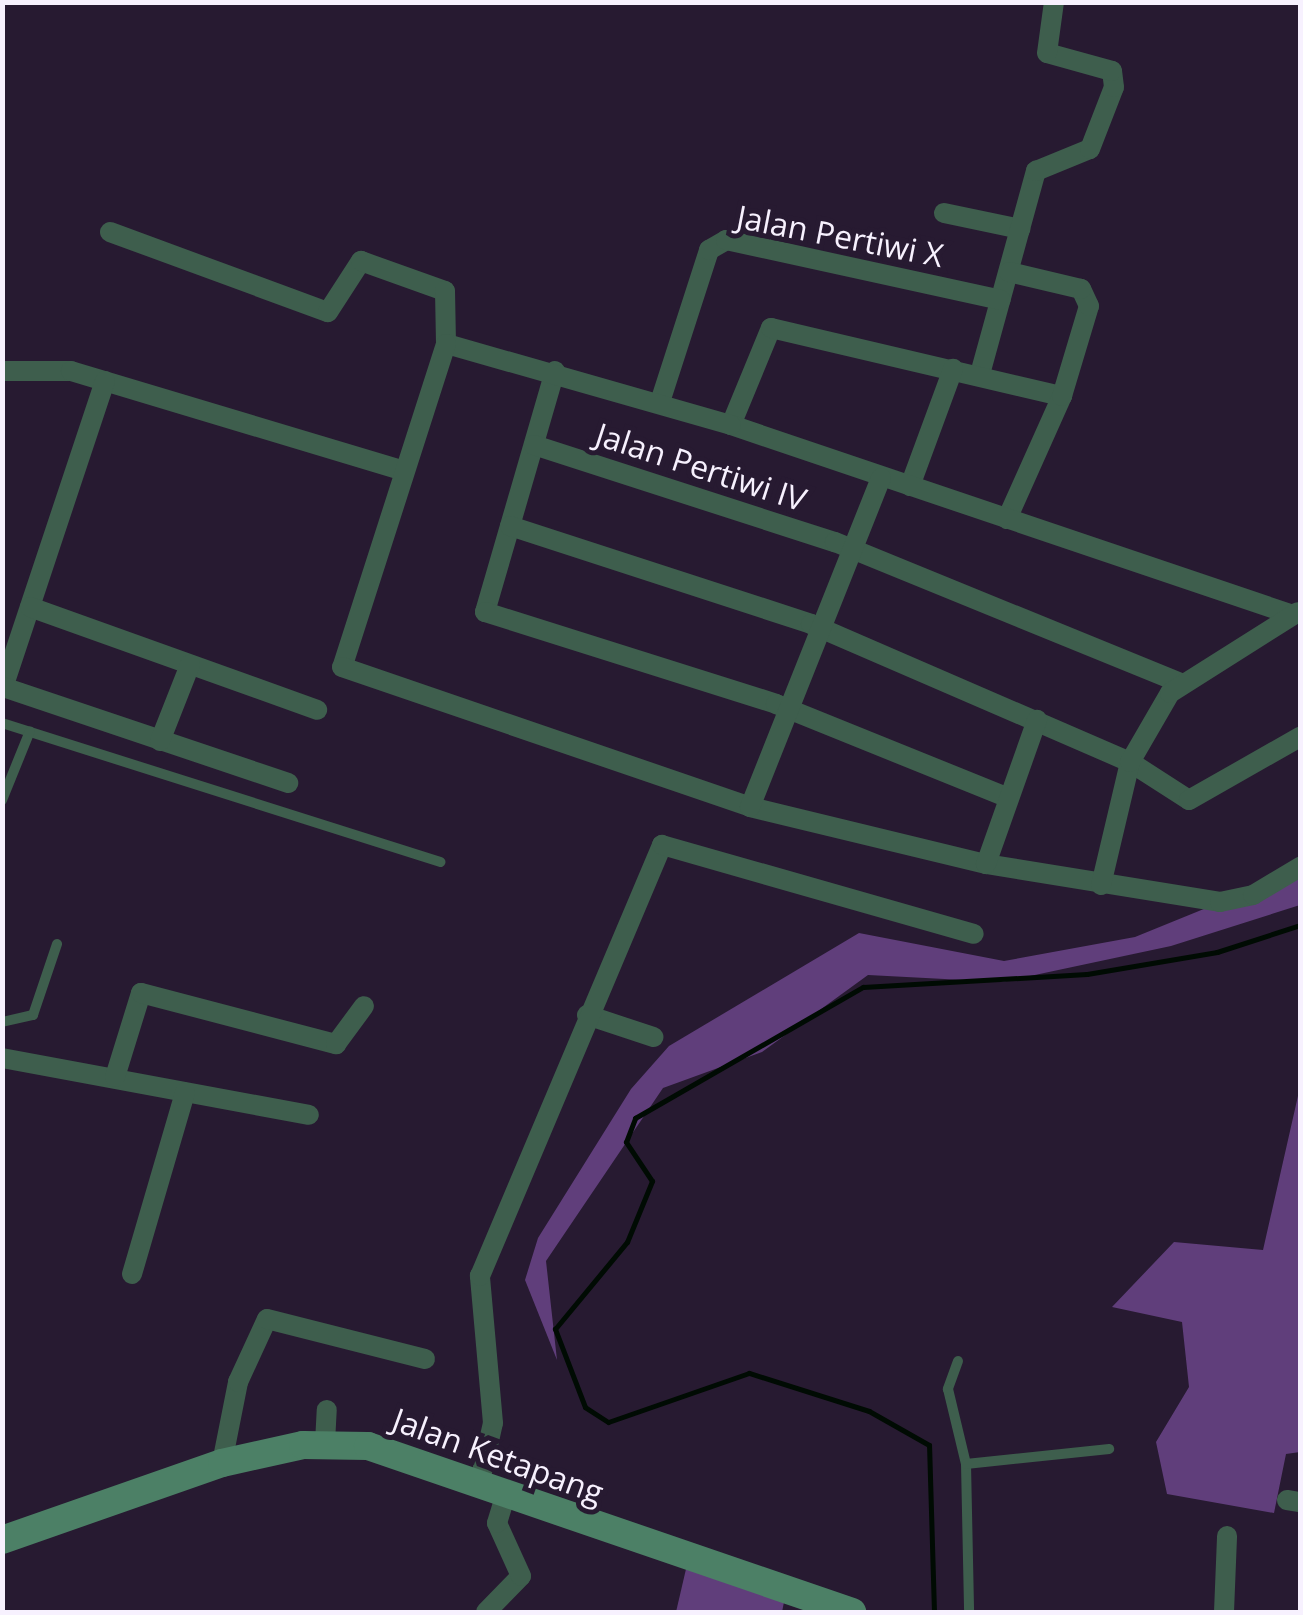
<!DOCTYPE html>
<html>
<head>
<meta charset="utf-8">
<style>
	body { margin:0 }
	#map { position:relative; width:1303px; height:1615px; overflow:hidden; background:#271a31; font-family:"Open Sans",sans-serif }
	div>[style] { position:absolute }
	.forest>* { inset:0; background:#603e7b }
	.stream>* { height:5px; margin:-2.5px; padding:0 2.5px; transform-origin:2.5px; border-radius:2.5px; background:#000b03 }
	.lane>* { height:10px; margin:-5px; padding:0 5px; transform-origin:5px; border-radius:5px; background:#3e5e4d }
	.street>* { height:20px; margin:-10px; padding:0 10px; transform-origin:10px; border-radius:10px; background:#3e5e4d }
	.secondary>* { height:28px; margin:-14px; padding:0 14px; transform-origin:14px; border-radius:14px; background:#4c8066 }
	span { translate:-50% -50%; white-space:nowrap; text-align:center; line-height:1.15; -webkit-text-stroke:10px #271a31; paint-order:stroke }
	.street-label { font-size:32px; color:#f7f1fe }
	.frame { position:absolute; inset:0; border:5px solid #f7f1fe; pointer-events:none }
</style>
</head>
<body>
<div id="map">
	<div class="forest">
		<i style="clip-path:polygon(1300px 870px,1300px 905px,1171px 946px,1002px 982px,868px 975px,762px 1052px,663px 1088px,546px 1261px,557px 1360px,525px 1280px,538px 1238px,631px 1089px,669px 1046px,859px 933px,1004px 961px,1135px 937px)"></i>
		<i style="clip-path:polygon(1300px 1087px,1300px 1452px,1286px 1454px,1274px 1513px,1167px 1494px,1156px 1442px,1189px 1387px,1182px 1322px,1112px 1307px,1174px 1242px,1263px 1250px)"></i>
		<i style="clip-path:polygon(686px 1569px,785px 1597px,782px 1612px,676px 1612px)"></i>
	</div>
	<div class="stream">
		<i style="left:934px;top:1612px;width:167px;rotate:-91.7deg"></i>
		<i style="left:929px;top:1445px;width:69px;rotate:-150.5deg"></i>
		<i style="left:869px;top:1411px;width:126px;rotate:-162.4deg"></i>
		<i style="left:749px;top:1373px;width:149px;rotate:160.8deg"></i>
		<i style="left:608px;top:1422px;width:27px;rotate:-147deg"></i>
		<i style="left:585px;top:1407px;width:84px;rotate:-111deg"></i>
		<i style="left:555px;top:1329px;width:113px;rotate:-50.4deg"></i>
		<i style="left:627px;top:1242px;width:66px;rotate:-67.7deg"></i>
		<i style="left:652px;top:1181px;width:47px;rotate:-123.7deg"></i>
		<i style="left:626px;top:1142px;width:26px;rotate:-69deg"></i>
		<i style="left:635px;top:1118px;width:263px;rotate:-29.9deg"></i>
		<i style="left:863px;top:987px;width:224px;rotate:-3.3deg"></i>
		<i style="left:1087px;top:974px;width:132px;rotate:-9.6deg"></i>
		<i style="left:1217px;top:952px;width:87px;rotate:-18deg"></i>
	</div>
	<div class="lane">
		<i style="left:2px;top:723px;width:460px;rotate:17.6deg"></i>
		<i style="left:2px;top:800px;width:74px;rotate:-67.9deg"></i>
		<i style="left:2px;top:1022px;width:32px;rotate:-13deg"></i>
		<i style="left:33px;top:1015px;width:75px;rotate:-71.3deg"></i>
		<i style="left:958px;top:1361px;width:30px;rotate:110deg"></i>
		<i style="left:948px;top:1389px;width:77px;rotate:76.5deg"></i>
		<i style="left:966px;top:1464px;width:148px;rotate:88.8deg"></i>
		<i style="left:966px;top:1464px;width:144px;rotate:-6deg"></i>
	</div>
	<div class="street">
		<i style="left:944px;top:213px;width:78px;rotate:11.9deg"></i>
		<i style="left:110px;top:232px;width:232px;rotate:20.2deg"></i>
		<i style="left:328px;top:312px;width:61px;rotate:-57.1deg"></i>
		<i style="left:361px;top:261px;width:89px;rotate:19.7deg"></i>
		<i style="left:445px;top:291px;width:53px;rotate:88.9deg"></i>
		<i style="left:2px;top:371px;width:69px"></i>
		<i style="left:71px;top:371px;width:345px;rotate:16.7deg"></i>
		<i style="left:555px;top:371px;width:251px;rotate:106.2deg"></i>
		<i style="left:485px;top:612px;width:305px;rotate:17.5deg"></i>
		<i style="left:776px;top:704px;width:251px;rotate:22deg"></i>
		<i style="left:980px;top:374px;width:211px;rotate:-74.6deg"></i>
		<i style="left:1036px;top:171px;width:58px;rotate:-22.2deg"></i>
		<i style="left:1090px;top:149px;width:66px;rotate:-68.8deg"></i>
		<i style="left:1114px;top:87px;width:16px;rotate:-97deg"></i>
		<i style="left:1112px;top:71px;width:67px;rotate:-164.5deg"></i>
		<i style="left:1047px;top:53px;width:51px;rotate:-82.2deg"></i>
		<i style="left:105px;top:381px;width:323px;rotate:108.4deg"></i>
		<i style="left:3px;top:687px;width:301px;rotate:18.6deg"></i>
		<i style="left:660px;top:402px;width:160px;rotate:-72.1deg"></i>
		<i style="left:709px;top:250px;width:20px;rotate:-30deg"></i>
		<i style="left:726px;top:240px;width:281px;rotate:12.3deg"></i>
		<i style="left:731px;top:425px;width:105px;rotate:-67.6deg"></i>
		<i style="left:771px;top:328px;width:299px;rotate:13.2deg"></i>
		<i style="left:534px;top:445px;width:316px;rotate:17.9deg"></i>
		<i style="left:835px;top:542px;width:376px;rotate:22.2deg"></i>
		<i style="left:910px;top:486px;width:125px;rotate:-69.8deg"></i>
		<i style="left:1007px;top:519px;width:135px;rotate:-65.9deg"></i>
		<i style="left:1062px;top:396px;width:94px;rotate:-73.3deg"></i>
		<i style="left:1089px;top:306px;width:19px;rotate:-115deg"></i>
		<i style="left:1081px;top:289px;width:74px;rotate:-166.7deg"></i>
		<i style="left:510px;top:526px;width:317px;rotate:18deg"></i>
		<i style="left:811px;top:624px;width:348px;rotate:23.4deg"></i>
		<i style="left:1130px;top:762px;width:70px;rotate:32.8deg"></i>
		<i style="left:1189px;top:800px;width:128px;rotate:-29.6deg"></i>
		<i style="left:30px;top:607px;width:305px;rotate:19.7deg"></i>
		<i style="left:1293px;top:615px;width:593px;rotate:-161.32deg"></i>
		<i style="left:731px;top:425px;width:296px;rotate:-164.1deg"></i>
		<i style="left:446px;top:344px;width:339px;rotate:107.8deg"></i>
		<i style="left:342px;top:667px;width:431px;rotate:18.9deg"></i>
		<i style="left:750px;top:807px;width:243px;rotate:13.6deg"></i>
		<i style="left:986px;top:864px;width:237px;rotate:9.2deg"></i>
		<i style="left:1220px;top:902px;width:34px;rotate:-12deg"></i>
		<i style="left:1253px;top:895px;width:55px;rotate:-30.8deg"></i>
		<i style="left:160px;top:741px;width:82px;rotate:-68.5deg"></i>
		<i style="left:750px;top:807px;width:354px;rotate:-68.3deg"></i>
		<i style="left:986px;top:864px;width:153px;rotate:-70.5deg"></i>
		<i style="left:1101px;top:885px;width:126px;rotate:-76.7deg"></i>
		<i style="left:1130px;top:762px;width:80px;rotate:-59.9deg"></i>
		<i style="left:1170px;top:693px;width:151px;rotate:-32.3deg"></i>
		<i style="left:587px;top:1015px;width:70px;rotate:18.4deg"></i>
		<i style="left:2px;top:1058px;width:312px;rotate:10.5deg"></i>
		<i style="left:115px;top:1077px;width:88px;rotate:-72.8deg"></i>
		<i style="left:141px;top:993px;width:202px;rotate:14.7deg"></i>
		<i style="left:336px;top:1044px;width:47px;rotate:-53.6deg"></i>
		<i style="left:132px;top:1274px;width:189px;rotate:-73.7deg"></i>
		<i style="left:325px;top:1443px;width:33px;rotate:-87deg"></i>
		<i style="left:222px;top:1463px;width:83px;rotate:-78.8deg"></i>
		<i style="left:238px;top:1382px;width:69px;rotate:-65.3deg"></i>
		<i style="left:267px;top:1319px;width:163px;rotate:14.2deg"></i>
		<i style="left:480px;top:1481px;width:59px;rotate:-77.4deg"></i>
		<i style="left:493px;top:1423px;width:148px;rotate:-95.1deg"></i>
		<i style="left:480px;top:1276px;width:468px;rotate:-67.1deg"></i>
		<i style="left:662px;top:845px;width:324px;rotate:15.9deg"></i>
		<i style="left:1287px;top:1500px;width:13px;rotate:9deg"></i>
		<i style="left:486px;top:1612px;width:50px;rotate:-45.8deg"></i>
		<i style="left:521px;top:1576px;width:58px;rotate:-114.4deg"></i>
		<i style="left:497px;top:1523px;width:34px;rotate:-73deg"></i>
		<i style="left:1224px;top:1612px;width:76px;rotate:-87.7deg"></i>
	</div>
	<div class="secondary">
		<i style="left:2px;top:1540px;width:233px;rotate:-19.3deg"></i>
		<i style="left:222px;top:1463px;width:83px;rotate:-12.5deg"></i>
		<i style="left:303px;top:1445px;width:65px;rotate:0.9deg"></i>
		<i style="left:368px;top:1446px;width:512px;rotate:18.93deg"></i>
	</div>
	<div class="street-label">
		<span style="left:840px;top:236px;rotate:11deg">Jalan Pertiwi X</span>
		<span style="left:701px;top:467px;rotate:18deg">Jalan Pertiwi IV</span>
		<span style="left:498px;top:1456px;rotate:20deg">Jalan Ketapang</span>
	</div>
	<div class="frame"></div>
</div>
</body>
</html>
